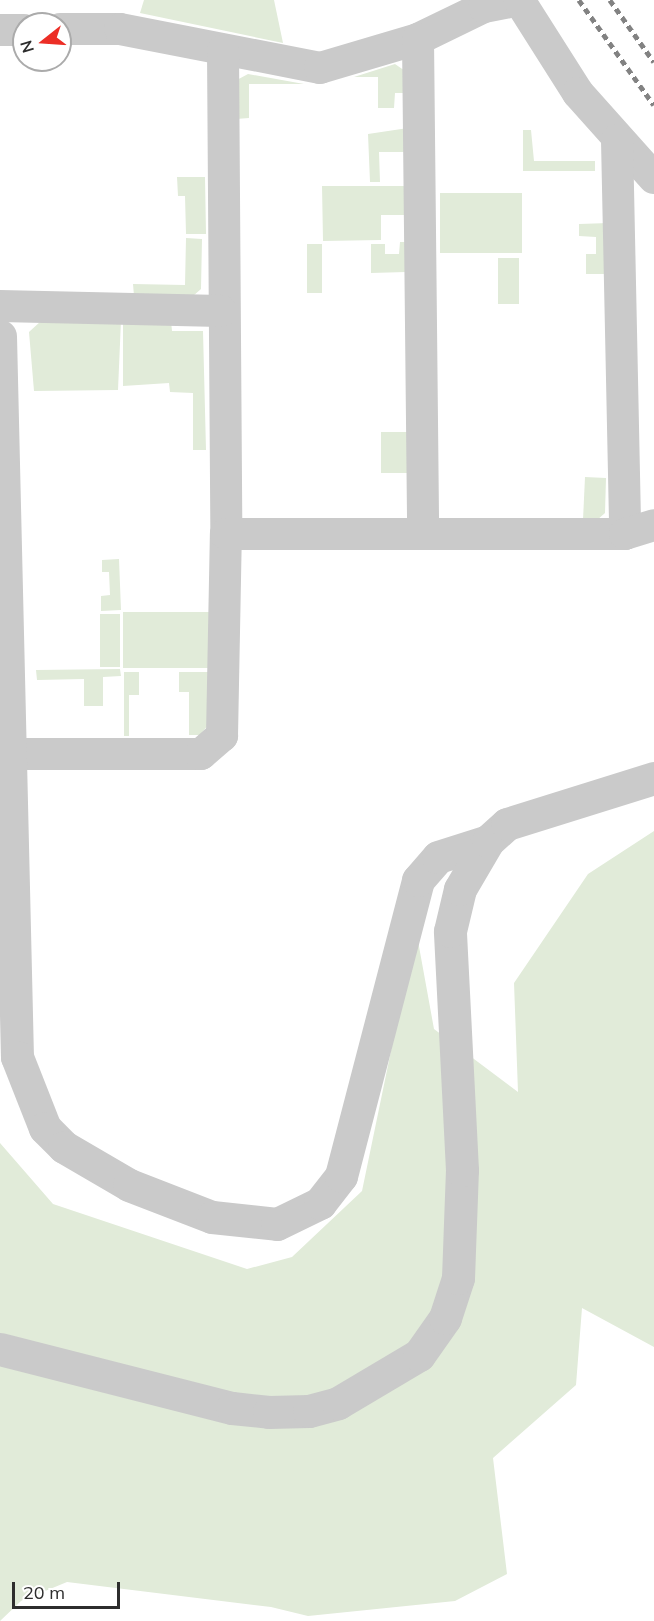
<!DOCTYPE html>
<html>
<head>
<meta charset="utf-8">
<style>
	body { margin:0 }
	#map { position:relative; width:654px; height:1621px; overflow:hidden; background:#fff; font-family:Mulish,sans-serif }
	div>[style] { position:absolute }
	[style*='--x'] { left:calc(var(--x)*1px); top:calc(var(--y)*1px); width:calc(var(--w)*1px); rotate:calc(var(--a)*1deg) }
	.green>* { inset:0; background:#e1ebd9; transform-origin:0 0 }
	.minor>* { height:32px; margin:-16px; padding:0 16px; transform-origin:16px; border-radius:16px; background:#cacaca }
	.tertiary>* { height:33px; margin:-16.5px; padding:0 16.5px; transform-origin:16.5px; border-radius:16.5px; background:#cacaca }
	.rail>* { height:4.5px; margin-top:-2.25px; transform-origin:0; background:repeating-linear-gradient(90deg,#828282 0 6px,transparent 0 10.5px) }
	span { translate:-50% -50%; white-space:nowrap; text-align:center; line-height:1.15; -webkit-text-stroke:6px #fff; paint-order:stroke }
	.north { position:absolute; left:12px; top:12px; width:60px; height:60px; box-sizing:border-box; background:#fff; border:2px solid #ababab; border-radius:50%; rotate:253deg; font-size:16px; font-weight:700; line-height:24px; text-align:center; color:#2d2d2d }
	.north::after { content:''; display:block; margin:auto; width:21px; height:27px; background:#ec2e26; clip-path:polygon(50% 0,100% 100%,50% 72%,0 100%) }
	.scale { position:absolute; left:12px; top:1582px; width:108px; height:27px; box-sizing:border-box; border:3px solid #2d2d2d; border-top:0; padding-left:8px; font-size:18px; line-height:21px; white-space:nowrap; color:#2d2d2d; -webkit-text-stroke:4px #fff; paint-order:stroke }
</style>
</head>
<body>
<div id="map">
	<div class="green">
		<div style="clip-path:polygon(144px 0,274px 0,283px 43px,140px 13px)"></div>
		<div style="clip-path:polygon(395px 64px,408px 73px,407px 93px,395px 93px,394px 108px,378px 108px,378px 77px,354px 77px)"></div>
		<div style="clip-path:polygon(248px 74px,304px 84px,249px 84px,249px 118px,236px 119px,235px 81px)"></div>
		<div style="clip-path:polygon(408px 128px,406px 152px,379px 152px,380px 182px,370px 182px,368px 134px)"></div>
		<div style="clip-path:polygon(523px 130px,531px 130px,534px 161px,595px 161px,595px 171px,523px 171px)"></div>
		<div style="clip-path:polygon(177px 177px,205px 177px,206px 234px,186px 234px,185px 196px,178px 196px)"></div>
		<div style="clip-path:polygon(322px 186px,407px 186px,407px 215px,381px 215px,381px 240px,323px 241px)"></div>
		<div style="left:522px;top:193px;width:60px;height:82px;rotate:90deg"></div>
		<div style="clip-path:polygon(609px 223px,609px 274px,586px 274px,586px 254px,596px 254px,596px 237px,579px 236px,579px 224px)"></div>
		<div style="clip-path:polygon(186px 238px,202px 239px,201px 289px,193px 296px,134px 296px,133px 284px,185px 285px)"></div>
		<div style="clip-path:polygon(400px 242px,406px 242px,406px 272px,371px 273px,371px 244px,385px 244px,385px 254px,399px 254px)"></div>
		<div style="left:307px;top:244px;width:15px;height:49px"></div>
		<div style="left:498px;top:258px;width:21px;height:46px"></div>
		<div style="clip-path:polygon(121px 320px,118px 390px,34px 391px,29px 332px,41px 321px)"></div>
		<div style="clip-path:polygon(123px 321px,171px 321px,172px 331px,203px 331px,206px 450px,193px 450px,193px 393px,170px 392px,169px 383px,123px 386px)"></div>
		<div style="left:381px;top:432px;width:28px;height:41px"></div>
		<div style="clip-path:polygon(585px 477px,606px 478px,605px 513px,597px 520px,583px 520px)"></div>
		<div style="clip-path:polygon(119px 559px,121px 610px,101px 611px,101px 596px,110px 595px,109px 572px,102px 572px,102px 560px)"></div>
		<div style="left:123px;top:612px;width:86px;height:56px"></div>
		<div style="left:100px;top:614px;width:20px;height:53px"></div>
		<div style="clip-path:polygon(120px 669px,121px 676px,103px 677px,103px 706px,84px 706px,84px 679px,37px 680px,36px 670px)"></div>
		<div style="clip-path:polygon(124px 672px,139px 672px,139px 695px,129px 695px,129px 736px,124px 736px)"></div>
		<div style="clip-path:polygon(179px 672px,208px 672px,209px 724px,200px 735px,189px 735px,189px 692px,179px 692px)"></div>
		<div style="clip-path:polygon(654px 831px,654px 1347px,582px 1308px,576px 1385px,493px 1458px,507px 1574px,455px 1601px,308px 1616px,271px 1607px,67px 1582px,21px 1601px,0 1621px,0 1143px,53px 1204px,247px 1269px,292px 1257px,362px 1191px,416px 930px,434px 1029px,518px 1092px,514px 983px,588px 874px)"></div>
	</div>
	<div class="minor">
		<div style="--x:60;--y:29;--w:60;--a:0"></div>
		<div style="--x:120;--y:29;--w:204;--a:11"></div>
		<div style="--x:320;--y:68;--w:102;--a:-16.5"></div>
		<div style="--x:418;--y:39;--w:73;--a:-25.9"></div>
		<div style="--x:484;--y:7;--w:36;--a:-11"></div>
		<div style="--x:519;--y:0;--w:110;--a:57.6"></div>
		<div style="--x:578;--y:93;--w:114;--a:48.2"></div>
		<div style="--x:0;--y:30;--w:24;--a:0"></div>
		<div style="--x:418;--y:39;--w:494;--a:89.4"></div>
		<div style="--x:223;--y:51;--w:483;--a:89.6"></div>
		<div style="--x:617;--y:140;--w:394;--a:88.8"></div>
		<div style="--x:0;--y:306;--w:221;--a:1.3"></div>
		<div style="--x:7;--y:754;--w:194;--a:0"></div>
		<div style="--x:201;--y:754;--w:28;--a:-41"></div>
		<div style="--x:222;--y:736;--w:202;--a:-88.9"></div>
		<div style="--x:226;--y:534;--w:399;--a:0"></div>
		<div style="--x:625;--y:534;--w:30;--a:-17"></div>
	</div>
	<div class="tertiary">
		<div style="--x:0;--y:336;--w:721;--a:88.65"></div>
		<div style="--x:17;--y:1057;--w:76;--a:68.5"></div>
		<div style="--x:45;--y:1128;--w:27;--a:45"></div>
		<div style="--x:64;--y:1147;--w:75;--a:30.3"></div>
		<div style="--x:129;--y:1185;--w:89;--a:21.1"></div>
		<div style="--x:212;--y:1217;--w:65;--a:6.1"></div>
		<div style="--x:277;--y:1224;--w:48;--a:-26"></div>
		<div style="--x:320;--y:1203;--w:34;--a:-52"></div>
		<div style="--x:341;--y:1176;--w:306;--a:-75.4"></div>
		<div style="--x:418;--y:880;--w:30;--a:-49"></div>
		<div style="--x:438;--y:857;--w:52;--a:-17.7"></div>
		<div style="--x:0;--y:1349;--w:239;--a:14.3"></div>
		<div style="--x:232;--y:1408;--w:37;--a:6"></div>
		<div style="--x:269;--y:1412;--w:40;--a:-1.4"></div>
		<div style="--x:309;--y:1411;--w:30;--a:-15"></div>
		<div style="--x:338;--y:1403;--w:94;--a:-30.7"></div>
		<div style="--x:419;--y:1355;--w:45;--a:-54.9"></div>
		<div style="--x:445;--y:1318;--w:42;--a:-72"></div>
		<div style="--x:458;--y:1278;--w:108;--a:-87.9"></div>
		<div style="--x:462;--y:1170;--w:239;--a:-92.9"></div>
		<div style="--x:450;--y:931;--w:43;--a:-76.6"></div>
		<div style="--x:460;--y:889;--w:56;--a:-59.7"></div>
		<div style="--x:488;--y:841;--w:25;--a:-42"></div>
		<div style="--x:507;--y:824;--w:154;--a:-17.4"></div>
	</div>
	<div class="rail">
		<div style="--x:579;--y:0;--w:129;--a:54.5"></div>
		<div style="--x:610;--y:0;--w:76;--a:54.6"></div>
	</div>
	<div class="north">N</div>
	<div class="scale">20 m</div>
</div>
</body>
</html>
